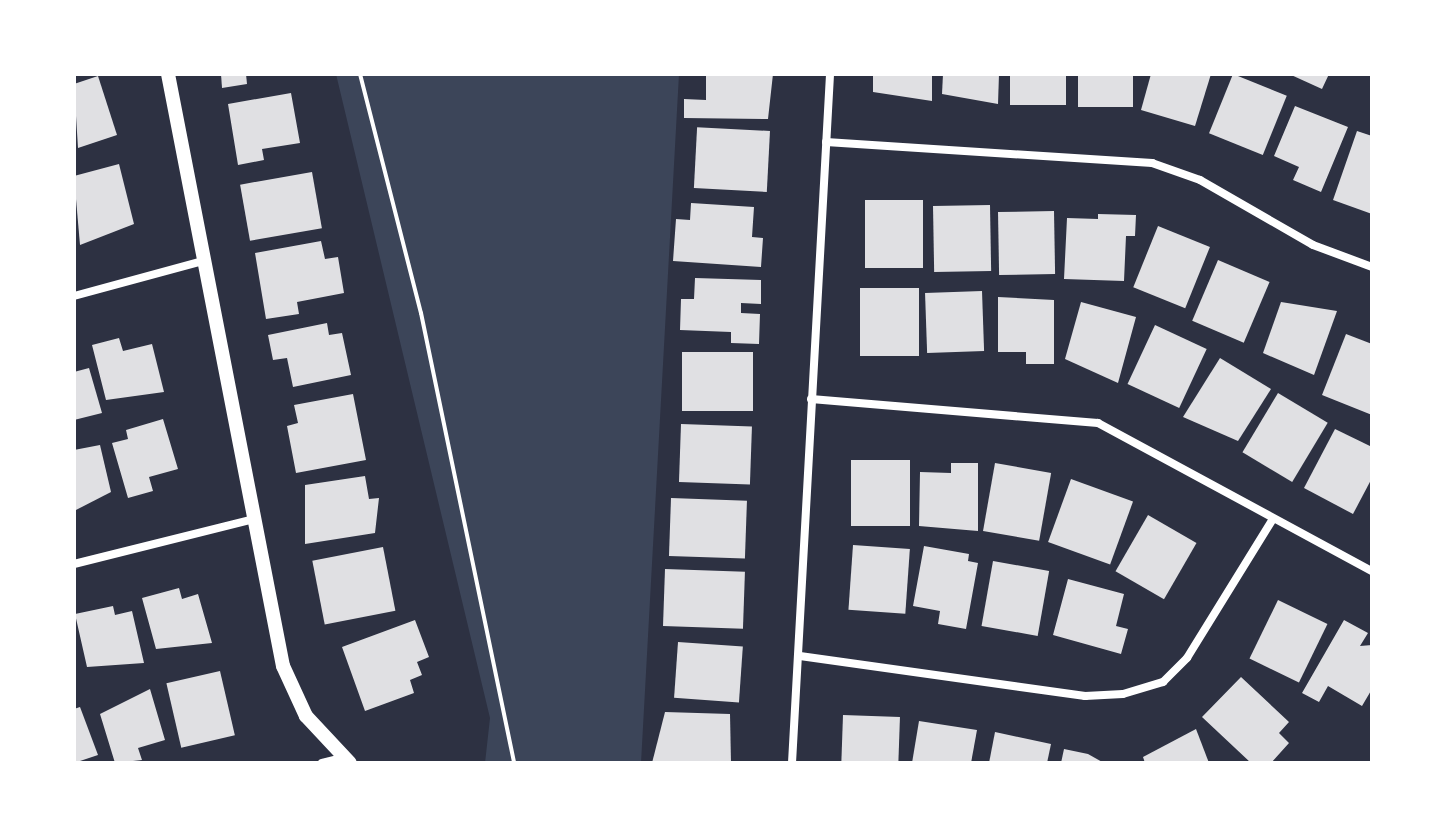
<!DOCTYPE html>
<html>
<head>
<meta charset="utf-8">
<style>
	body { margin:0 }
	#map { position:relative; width:1446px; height:837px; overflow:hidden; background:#2d3142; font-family:"Asap Condensed",sans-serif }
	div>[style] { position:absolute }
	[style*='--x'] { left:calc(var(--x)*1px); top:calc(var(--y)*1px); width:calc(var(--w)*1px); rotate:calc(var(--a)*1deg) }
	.green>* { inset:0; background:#3c4559 }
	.building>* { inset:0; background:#e0e0e3; transform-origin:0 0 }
	.path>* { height:4px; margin:-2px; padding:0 2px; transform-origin:2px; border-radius:2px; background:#fff }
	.minor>* { height:8px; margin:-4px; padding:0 4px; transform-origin:4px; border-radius:4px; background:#fff }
	.tertiary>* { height:14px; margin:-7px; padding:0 7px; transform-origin:7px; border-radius:7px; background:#fff }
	span { translate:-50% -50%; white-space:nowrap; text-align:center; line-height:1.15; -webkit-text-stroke:8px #fff; paint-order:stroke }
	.frame { position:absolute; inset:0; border:76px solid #fff; pointer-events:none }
</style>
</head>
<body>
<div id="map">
	<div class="green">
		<div style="clip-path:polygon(336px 74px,679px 74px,641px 763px,485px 763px,490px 718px)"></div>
	</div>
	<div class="building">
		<div style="clip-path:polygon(221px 74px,246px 74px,247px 84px,222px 88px)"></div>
		<div style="clip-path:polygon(706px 74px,773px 74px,768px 119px,684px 118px,684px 99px,706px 100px)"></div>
		<div style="clip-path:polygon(873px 74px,932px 74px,932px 101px,873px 92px)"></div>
		<div style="clip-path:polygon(943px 74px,999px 74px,998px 104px,942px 94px)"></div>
		<div style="left:1010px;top:74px;width:56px;height:31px"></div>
		<div style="left:1078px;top:74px;width:55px;height:33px"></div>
		<div style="clip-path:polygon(1151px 74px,1211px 74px,1195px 126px,1141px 110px)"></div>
		<div style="left:1233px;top:74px;width:58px;height:64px;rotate:22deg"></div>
		<div style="clip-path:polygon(1289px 74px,1329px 74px,1322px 89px)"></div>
		<div style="clip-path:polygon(98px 76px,117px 135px,78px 148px,74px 84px)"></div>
		<div style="clip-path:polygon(291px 93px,300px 143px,262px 149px,264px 160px,238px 165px,228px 104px)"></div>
		<div style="clip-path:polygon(1295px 106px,1348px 127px,1321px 192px,1293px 180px,1299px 167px,1274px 156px)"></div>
		<div style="left:770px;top:131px;width:61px;height:73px;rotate:93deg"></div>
		<div style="clip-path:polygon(1357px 131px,1372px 136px,1372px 214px,1333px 200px)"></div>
		<div style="clip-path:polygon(119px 164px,134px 224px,80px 245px,74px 176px)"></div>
		<div style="left:312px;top:172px;width:57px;height:73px;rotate:80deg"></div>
		<div style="left:923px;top:200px;width:68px;height:58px;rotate:90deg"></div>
		<div style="clip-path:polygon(691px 203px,754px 207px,752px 237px,763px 238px,761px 267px,673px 261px,676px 219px,690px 220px)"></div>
		<div style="left:990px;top:205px;width:66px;height:57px;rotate:89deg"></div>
		<div style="left:1054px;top:211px;width:63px;height:56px;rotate:89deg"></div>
		<div style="clip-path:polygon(1098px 214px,1136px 215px,1135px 236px,1126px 236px,1124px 281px,1064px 279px,1067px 218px,1098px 219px)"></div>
		<div style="left:1158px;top:226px;width:56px;height:66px;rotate:22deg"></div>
		<div style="clip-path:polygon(321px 241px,325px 259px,338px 257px,344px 293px,297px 302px,299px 314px,266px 319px,255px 253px)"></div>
		<div style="left:1218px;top:260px;width:56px;height:66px;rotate:23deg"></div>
		<div style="clip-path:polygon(695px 278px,761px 280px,761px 304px,741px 303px,741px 313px,760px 314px,759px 344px,731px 343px,731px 332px,680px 330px,681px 299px,694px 299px)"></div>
		<div style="left:860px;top:288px;width:59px;height:68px"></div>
		<div style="left:982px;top:291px;width:60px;height:57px;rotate:88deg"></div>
		<div style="clip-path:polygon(998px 297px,1054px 300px,1054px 364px,1026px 364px,1026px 352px,998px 352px)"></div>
		<div style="clip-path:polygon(1081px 302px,1136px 317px,1118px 383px,1065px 359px)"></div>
		<div style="clip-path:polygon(1281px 302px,1337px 311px,1314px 375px,1263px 353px)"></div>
		<div style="clip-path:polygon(327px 323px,329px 335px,342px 333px,351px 375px,293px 387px,287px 358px,273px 360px,268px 335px)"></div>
		<div style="left:1155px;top:325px;width:57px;height:65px;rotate:25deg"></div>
		<div style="clip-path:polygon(1346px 334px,1372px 344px,1372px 415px,1322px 395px)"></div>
		<div style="clip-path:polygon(119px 338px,123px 351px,152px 344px,164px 392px,106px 400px,92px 345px)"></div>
		<div style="left:753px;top:352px;width:59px;height:71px;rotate:90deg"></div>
		<div style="clip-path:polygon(1220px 358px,1271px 389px,1238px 441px,1183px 417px)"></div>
		<div style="clip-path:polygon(89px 368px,102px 413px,74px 420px,74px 372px)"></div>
		<div style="left:1278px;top:393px;width:58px;height:69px;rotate:31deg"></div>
		<div style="clip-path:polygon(353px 394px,366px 460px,296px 473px,287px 426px,298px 423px,294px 405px)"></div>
		<div style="clip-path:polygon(163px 419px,178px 469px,149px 477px,153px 491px,128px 498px,112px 443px,128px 439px,126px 430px)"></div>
		<div style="left:681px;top:424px;width:71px;height:58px;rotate:2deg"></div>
		<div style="clip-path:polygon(1335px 429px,1372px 447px,1372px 478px,1353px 514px,1304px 488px)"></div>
		<div style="clip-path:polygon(100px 445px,111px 492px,74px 511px,74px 450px)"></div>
		<div style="left:851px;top:460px;width:59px;height:66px"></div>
		<div style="clip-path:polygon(951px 463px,978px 463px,978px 531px,919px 526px,920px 472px,951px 473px)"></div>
		<div style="left:995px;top:463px;width:57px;height:69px;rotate:10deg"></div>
		<div style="clip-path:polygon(365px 476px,369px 499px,379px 498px,375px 533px,305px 544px,305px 485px)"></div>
		<div style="left:1071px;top:479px;width:66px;height:67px;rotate:20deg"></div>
		<div style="left:671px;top:498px;width:76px;height:58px;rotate:2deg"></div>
		<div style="left:1148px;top:515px;width:56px;height:65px;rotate:30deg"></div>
		<div style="left:853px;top:545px;width:57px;height:65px;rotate:4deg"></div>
		<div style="clip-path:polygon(924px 546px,969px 554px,968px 561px,978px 563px,966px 629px,938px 624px,940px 611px,913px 606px)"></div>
		<div style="left:383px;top:547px;width:65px;height:72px;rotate:79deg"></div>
		<div style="left:993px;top:561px;width:57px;height:66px;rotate:10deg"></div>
		<div style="left:665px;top:569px;width:80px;height:57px;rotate:2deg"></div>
		<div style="clip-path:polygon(1068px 579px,1124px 594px,1116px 626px,1128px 629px,1121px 654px,1053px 635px)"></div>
		<div style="clip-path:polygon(179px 588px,182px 599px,198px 594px,212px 643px,156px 649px,142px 598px)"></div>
		<div style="left:1278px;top:600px;width:55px;height:65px;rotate:26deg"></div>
		<div style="clip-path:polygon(113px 606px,115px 615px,132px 611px,144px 663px,87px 667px,75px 614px)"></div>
		<div style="clip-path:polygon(415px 620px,429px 657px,417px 662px,422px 675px,410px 680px,414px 693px,365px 711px,342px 647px)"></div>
		<div style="clip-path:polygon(1344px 620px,1368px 633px,1360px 646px,1372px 645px,1372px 689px,1362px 706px,1328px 686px,1319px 702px,1302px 693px)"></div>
		<div style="left:678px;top:642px;width:65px;height:56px;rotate:4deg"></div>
		<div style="left:220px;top:671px;width:66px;height:55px;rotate:77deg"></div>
		<div style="clip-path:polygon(1241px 677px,1289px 722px,1279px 733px,1289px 743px,1271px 763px,1251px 763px,1202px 717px)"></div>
		<div style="clip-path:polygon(150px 689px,165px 740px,138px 748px,142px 760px,115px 763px,100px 714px)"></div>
		<div style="clip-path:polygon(80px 707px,98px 755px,74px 763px,74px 709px)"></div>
		<div style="clip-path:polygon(665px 712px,730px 714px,731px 763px,652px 763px)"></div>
		<div style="left:843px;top:715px;width:57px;height:48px;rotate:2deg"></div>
		<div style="clip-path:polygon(919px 721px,977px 730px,971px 763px,912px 763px)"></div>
		<div style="clip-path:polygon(1196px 729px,1209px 763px,1145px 763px,1143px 757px)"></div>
		<div style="clip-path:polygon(995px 732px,1051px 744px,1047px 763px,989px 763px)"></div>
		<div style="clip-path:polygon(1064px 749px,1088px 754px,1104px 763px,1061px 763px)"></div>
	</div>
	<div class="path">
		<div style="--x:360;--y:74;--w:247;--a:75.7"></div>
		<div style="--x:421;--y:313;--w:460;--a:78.3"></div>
	</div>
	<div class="minor">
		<div style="--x:826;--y:142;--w:327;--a:3.7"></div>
		<div style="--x:1152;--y:163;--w:51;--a:19.5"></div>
		<div style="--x:1200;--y:180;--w:130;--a:29.9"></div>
		<div style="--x:1313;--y:245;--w:63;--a:20.4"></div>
		<div style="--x:74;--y:296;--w:134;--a:-15.2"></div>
		<div style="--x:811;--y:399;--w:288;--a:4.8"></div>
		<div style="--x:1098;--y:423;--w:311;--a:28.4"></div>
		<div style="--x:74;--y:564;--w:182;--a:-14"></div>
		<div style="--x:800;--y:656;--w:288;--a:8"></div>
		<div style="--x:1085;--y:696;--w:38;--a:-3"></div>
		<div style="--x:1123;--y:694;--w:42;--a:-16.7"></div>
		<div style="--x:1163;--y:682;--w:34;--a:-45"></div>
		<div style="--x:1187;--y:658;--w:163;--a:-58.3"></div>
		<div style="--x:322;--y:763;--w:21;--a:-14"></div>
		<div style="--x:792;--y:763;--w:690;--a:-86.84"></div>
	</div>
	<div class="tertiary">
		<div style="--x:168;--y:74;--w:603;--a:79.01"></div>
		<div style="--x:283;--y:666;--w:55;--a:65.3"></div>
		<div style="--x:306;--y:716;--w:64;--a:46.9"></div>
	</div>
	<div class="frame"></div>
</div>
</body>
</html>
